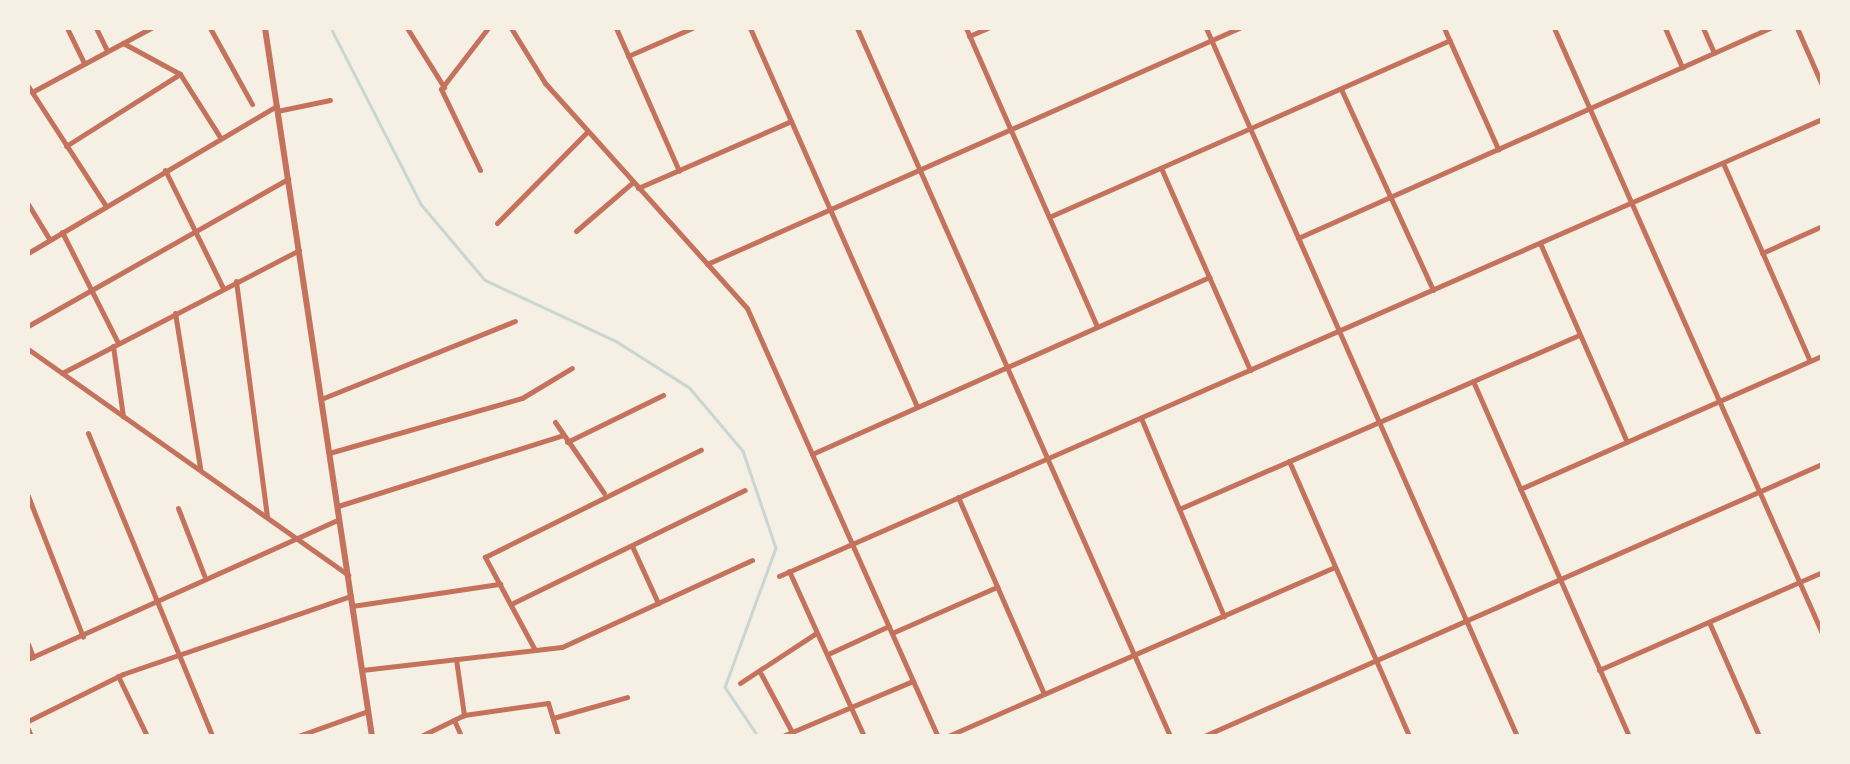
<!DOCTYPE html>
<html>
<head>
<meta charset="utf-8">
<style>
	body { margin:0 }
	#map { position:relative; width:1850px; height:764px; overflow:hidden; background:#f6efe4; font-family:"PT Sans",sans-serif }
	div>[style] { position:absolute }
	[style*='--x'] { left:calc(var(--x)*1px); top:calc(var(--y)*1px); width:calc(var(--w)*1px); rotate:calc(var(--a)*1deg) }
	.stream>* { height:2.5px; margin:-1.25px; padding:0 1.25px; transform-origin:1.25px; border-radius:1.25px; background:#c9d6d2 }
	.minor>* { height:5px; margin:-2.5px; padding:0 2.5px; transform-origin:2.5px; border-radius:2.5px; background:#c5725c }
	.tertiary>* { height:6px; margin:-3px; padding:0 3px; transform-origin:3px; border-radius:3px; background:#c5725c }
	span { translate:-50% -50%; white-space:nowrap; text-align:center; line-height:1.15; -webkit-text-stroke:8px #f6efe4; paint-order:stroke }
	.frame { position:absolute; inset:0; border:30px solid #f6efe4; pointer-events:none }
</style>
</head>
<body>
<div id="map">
	<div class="stream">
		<div style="--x:331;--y:28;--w:198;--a:62.9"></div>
		<div style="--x:421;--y:204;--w:99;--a:49.9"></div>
		<div style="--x:485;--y:280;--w:145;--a:25"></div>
		<div style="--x:616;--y:341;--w:88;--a:32.4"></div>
		<div style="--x:690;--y:388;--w:82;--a:49.9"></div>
		<div style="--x:743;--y:451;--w:102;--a:71.2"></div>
		<div style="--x:776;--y:548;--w:148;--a:110.1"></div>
		<div style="--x:725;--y:687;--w:59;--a:56"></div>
	</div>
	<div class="minor">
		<div style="--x:67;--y:28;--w:39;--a:64"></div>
		<div style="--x:96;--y:28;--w:25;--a:64"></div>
		<div style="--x:210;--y:28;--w:87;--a:61.1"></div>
		<div style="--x:407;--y:28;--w:70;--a:57.9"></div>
		<div style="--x:511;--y:28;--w:65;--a:58.3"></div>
		<div style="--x:545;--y:83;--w:302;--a:48.1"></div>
		<div style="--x:747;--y:308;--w:469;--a:66"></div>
		<div style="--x:616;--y:28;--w:156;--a:66.2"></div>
		<div style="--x:750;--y:28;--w:414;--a:66.2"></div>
		<div style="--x:857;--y:28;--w:774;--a:66.15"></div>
		<div style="--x:966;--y:28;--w:326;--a:66.3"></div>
		<div style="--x:1206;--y:28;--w:773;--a:66.29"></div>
		<div style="--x:1444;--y:28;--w:133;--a:65.9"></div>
		<div style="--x:1554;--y:28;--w:662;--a:66.11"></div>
		<div style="--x:1665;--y:28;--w:43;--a:66.4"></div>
		<div style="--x:1703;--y:28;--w:27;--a:66"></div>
		<div style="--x:1797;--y:28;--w:62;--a:66.3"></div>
		<div style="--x:969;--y:36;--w:21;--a:-23"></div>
		<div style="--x:123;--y:43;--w:65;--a:28.5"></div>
		<div style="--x:180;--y:74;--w:75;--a:57.6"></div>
		<div style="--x:628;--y:56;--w:70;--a:-23.6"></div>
		<div style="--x:28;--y:86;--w:143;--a:57"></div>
		<div style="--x:1341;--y:89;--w:221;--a:65.4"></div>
		<div style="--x:32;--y:92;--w:135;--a:-28.3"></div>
		<div style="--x:277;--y:111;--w:54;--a:-11.7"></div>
		<div style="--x:66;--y:146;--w:135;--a:-32.3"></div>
		<div style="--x:1723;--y:163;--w:216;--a:66.3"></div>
		<div style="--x:1161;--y:168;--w:221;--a:66.2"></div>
		<div style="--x:165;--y:170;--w:131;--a:63.8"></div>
		<div style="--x:480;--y:170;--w:90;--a:-115.7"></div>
		<div style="--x:441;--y:89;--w:77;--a:-52.4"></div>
		<div style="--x:638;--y:188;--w:167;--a:-23.6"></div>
		<div style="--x:28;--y:204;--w:42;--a:58.6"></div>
		<div style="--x:1049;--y:217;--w:438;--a:-23.8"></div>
		<div style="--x:497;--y:223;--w:129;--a:-45.3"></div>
		<div style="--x:576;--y:231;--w:75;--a:-40.7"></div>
		<div style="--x:62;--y:232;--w:124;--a:63.2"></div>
		<div style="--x:1298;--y:238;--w:517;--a:-23.99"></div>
		<div style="--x:1540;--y:243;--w:217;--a:66.4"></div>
		<div style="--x:28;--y:253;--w:289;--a:-30.6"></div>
		<div style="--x:1762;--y:253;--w:66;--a:-24.2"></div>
		<div style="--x:707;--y:264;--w:582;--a:-23.92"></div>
		<div style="--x:236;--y:281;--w:237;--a:82.5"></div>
		<div style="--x:175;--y:313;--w:157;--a:80.8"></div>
		<div style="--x:28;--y:326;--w:299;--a:-29.5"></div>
		<div style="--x:113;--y:346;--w:71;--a:81.9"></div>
		<div style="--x:28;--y:349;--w:392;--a:35.2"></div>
		<div style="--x:62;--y:373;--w:267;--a:-27.4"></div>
		<div style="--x:1473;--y:381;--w:388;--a:66.3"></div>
		<div style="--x:321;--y:399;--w:209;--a:-21.9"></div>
		<div style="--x:1141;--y:418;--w:215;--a:67.3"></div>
		<div style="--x:555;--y:422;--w:86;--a:55.4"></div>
		<div style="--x:88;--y:433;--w:327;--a:67.7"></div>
		<div style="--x:567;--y:442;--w:107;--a:-26.1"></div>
		<div style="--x:329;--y:453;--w:201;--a:-15.9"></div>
		<div style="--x:522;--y:398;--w:58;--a:-31"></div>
		<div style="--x:812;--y:454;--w:435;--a:-24"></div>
		<div style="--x:1289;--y:461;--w:300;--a:66.4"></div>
		<div style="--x:1520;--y:489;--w:330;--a:-23.8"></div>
		<div style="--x:28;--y:496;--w:151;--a:68.7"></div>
		<div style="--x:958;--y:497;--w:215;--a:66.4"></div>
		<div style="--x:338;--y:506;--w:236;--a:-17.5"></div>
		<div style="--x:178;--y:508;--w:72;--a:68.8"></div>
		<div style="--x:1179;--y:509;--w:437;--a:-23.5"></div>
		<div style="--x:632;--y:546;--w:63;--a:65.5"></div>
		<div style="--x:789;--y:571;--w:181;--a:65.6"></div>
		<div style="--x:779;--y:576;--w:1139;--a:-23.66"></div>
		<div style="--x:511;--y:604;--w:260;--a:-26"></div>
		<div style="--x:352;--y:606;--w:150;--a:-8.5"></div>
		<div style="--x:1709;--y:622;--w:124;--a:66.3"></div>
		<div style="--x:892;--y:633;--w:115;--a:-23.7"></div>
		<div style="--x:28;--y:644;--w:14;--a:69"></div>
		<div style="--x:535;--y:650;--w:106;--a:-118.3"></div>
		<div style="--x:485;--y:557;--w:241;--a:-26.4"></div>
		<div style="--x:828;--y:654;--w:67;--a:-24.7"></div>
		<div style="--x:28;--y:659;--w:341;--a:-24.2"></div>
		<div style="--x:456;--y:659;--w:57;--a:81.9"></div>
		<div style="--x:362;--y:670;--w:201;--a:-6.6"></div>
		<div style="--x:562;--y:647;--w:209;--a:-24.6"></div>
		<div style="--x:1599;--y:670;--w:244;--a:-23.7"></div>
		<div style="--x:761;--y:674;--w:66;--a:61.9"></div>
		<div style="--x:118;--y:676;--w:67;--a:64.2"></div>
		<div style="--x:740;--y:683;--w:91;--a:-33.3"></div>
		<div style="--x:553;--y:718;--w:77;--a:-15.8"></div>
		<div style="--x:454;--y:720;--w:17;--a:66"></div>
		<div style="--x:28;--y:721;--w:106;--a:-26.3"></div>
		<div style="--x:123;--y:674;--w:241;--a:-18.9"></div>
		<div style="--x:28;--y:729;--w:8;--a:67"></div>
		<div style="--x:785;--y:735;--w:139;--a:-22.9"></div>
		<div style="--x:298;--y:736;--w:74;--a:-19.7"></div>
		<div style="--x:421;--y:736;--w:48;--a:-26"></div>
		<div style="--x:464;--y:715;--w:85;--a:-8.1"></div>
		<div style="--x:548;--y:703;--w:34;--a:73"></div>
		<div style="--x:948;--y:736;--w:422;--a:-23.6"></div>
		<div style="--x:1204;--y:736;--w:675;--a:-23.76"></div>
	</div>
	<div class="tertiary">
		<div style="--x:265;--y:28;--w:716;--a:81.41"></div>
	</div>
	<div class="frame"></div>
</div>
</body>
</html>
